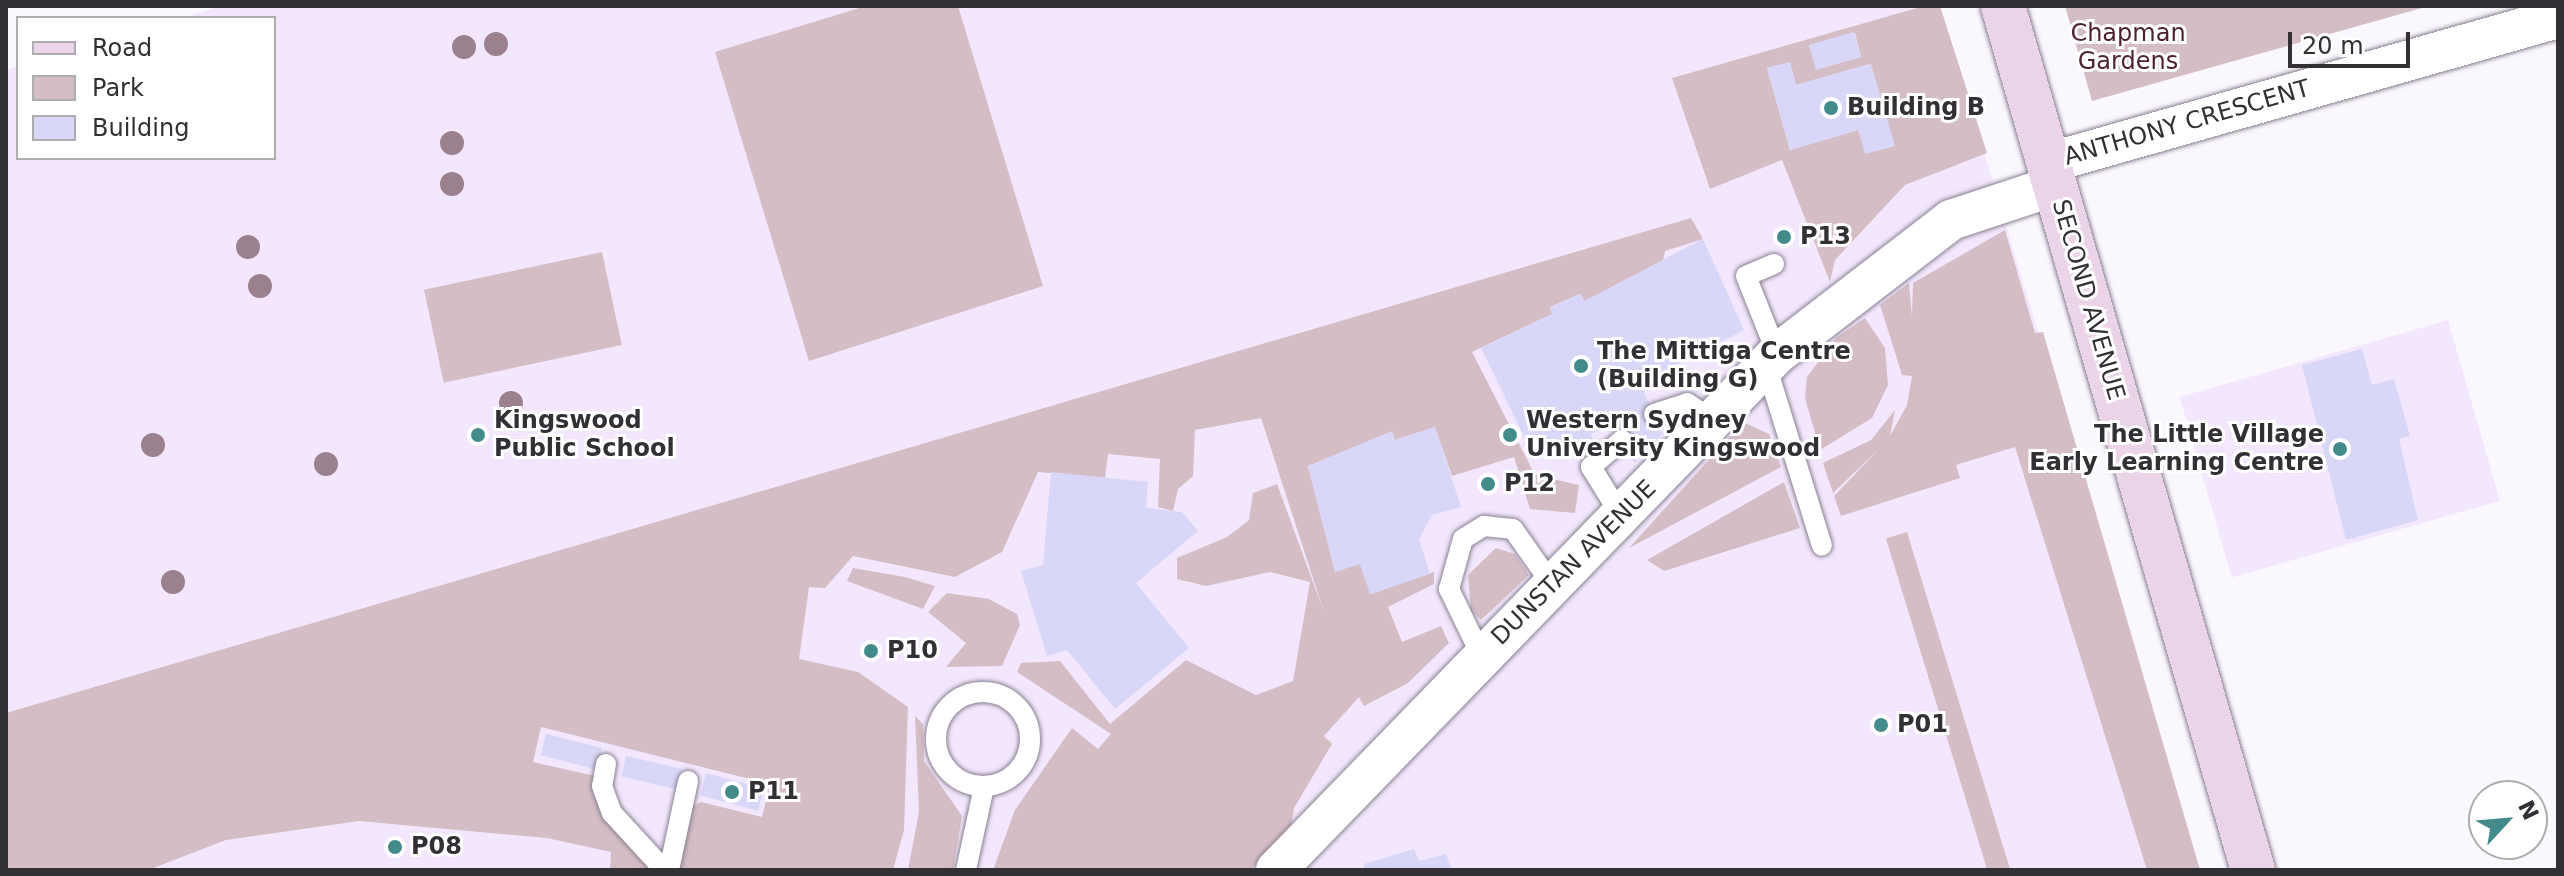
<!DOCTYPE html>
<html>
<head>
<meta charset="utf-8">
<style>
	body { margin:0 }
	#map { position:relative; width:2564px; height:876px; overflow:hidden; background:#faf7fe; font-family:"DejaVu Sans",sans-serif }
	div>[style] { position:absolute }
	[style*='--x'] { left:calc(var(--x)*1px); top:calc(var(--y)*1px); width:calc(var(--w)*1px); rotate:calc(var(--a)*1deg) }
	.built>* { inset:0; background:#f3e7fe; transform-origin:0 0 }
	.green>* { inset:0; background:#d5bdc5; transform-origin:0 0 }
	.building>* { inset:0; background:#d8d7f8; transform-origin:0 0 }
	.roads { filter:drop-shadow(0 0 2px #898190) drop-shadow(0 0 2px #898190) }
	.lane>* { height:20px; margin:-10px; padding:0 10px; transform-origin:10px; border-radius:10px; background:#fff }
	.lane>.ring { margin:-10px; padding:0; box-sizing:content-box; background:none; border:20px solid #fff; border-radius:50% }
	.street>* { height:40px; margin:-20px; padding:0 20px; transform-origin:20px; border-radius:20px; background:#fff }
	.secondary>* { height:44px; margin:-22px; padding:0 22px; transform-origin:22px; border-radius:22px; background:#ecd4e8 }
	.trees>* { width:24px; height:24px; margin:-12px; border-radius:50%; background:#9b808e }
	.dots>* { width:22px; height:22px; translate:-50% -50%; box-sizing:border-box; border:4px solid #fff; border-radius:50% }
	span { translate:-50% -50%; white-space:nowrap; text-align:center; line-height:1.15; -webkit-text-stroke:6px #fff; paint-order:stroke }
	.park-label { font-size:24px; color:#4d1f32 }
	.poi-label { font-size:24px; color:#322f35; font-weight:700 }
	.left { translate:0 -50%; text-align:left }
	.right { translate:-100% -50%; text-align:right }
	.street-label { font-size:24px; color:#322f35 }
	.frame { position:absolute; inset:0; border:8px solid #322f35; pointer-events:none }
	.legend { position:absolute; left:16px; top:16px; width:260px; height:144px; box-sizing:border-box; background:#fff; border:2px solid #adacae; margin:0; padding:10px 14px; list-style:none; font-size:24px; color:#322f35 }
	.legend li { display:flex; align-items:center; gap:16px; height:40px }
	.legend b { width:40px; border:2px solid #adacae }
	.north { position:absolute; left:2468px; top:780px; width:80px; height:80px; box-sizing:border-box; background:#fff; border:2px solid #adacae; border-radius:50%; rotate:64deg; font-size:22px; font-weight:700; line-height:32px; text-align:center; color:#322f35 }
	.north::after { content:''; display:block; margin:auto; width:28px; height:36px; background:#438b8a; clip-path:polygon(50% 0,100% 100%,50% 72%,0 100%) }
	.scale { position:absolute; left:2288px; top:32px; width:122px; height:36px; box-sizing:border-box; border:4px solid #322f35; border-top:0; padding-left:10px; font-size:24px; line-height:28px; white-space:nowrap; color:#322f35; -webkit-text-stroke:6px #fff; paint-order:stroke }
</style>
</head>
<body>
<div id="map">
	<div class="built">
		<div style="clip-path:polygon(222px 6px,1940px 6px,2200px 870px,6px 870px,6px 69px,18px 66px,18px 158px,274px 158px,274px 18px,181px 18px)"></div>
		<div style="left:2448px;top:320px;width:188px;height:279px;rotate:74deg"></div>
	</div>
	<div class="green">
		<div style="clip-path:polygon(866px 6px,958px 6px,1043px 286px,809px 361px,715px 52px)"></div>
		<div style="clip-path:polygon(evenodd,1924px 6px,1940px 6px,1987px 153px,1905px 185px,1835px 260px,1830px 282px,1782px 160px,1710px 189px,1672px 78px,1924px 6px,1855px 33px,1861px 57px,1816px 69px,1810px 45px,1855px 33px,1924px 6px,1790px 62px,1796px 85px,1870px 64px,1894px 145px,1858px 130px,1790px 150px,1767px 68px,1790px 62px)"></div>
		<div style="clip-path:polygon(2065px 6px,2429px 6px,2092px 101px)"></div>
		<div style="clip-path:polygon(1691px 218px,1703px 239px,1665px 251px,1662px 266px,1584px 301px,1580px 294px,1550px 307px,1552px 314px,1472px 352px,1535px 475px,1579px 485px,1575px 513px,1530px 509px,1514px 457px,1452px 476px,1435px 427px,1395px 440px,1391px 432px,1308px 466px,1335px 571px,1360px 564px,1371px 594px,1434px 572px,1434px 584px,1388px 607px,1402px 642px,1441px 626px,1449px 643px,1408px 683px,1364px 706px,1359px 697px,1324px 736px,1332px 744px,1294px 808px,1291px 828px,1250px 870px,993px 870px,1015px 810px,1072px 728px,1098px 749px,1111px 734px,1017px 672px,1021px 663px,1060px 661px,1110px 724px,1186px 660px,1256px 695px,1293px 681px,1310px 582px,1270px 572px,1206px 586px,1177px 579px,1177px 558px,1227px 537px,1249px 520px,1253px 493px,1277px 484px,1324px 612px,1261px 418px,1195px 430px,1193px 476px,1178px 489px,1173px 511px,1158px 507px,1160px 459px,1108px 454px,1105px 478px,1038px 472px,1002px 552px,955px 577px,853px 556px,825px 588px,809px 587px,799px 659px,858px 672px,908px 707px,904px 830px,893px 870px,678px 870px,691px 807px,701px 802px,762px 817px,770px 784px,541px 727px,533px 762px,595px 776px,652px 870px,610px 870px,611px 852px,547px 838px,359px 821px,226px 840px,148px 870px,6px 870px,6px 713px)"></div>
		<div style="clip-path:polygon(2005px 230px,2035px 333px,2043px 332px,2200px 870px,2147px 870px,2015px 447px,1956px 465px,1960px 478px,1841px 516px,1834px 496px,1878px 450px,1833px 493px,1823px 463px,1871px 440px,1895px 410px,1890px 436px,1907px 405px,1912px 376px,1902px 375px,1880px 305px,1909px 283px,1912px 317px,1913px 283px)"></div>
		<div style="left:602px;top:252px;width:95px;height:182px;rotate:78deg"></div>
		<div style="clip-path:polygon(1865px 318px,1885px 348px,1888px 385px,1872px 418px,1820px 450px,1805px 398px,1807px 377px,1836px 338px)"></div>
		<div style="clip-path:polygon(1743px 422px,1769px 434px,1781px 467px,1629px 548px)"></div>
		<div style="clip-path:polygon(1784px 482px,1800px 528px,1664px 571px,1647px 560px)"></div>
		<div style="left:1907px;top:532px;width:354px;height:22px;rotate:73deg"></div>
		<div style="clip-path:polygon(1496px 548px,1515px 554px,1529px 575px,1481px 620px,1471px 610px,1468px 575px)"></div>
		<div style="clip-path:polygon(853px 568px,905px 577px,935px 586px,923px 609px,847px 581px)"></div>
		<div style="clip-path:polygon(947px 593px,989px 599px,1017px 614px,1020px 625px,1002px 666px,946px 667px,966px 643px,928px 612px)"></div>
		<div style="clip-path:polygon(915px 716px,923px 724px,924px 761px,962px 816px,953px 870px,908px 870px,919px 812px)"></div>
	</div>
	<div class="building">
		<div style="left:1854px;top:32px;width:26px;height:47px;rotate:74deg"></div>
		<div style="clip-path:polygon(1790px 62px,1796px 85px,1871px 64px,1895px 146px,1865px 154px,1858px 130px,1790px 150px,1767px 68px)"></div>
		<div style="clip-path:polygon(1703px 239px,1744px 330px,1640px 383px,1663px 434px,1634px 463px,1615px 424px,1591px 434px,1594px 443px,1561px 457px,1555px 443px,1532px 453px,1481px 348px,1552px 314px,1550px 307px,1581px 294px,1584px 301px)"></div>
		<div style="clip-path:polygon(2362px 349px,2372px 385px,2394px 379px,2410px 436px,2399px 439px,2418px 520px,2346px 540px,2302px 365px)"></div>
		<div style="clip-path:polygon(1435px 427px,1461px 507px,1432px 515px,1419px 539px,1430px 574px,1370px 594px,1360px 564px,1335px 572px,1308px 466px,1392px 431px,1395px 440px)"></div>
		<div style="clip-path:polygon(1051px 472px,1148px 482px,1146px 508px,1182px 512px,1198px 531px,1136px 583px,1189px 648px,1115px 709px,1067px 650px,1047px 656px,1021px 571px,1043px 565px)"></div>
		<div style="left:546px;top:734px;width:58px;height:22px;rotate:14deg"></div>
		<div style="left:626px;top:756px;width:57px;height:21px;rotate:13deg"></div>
		<div style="left:706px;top:773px;width:60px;height:23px;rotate:15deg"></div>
		<div style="clip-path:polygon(1414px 849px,1419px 861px,1446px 854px,1452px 870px,1365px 870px,1364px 864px)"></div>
	</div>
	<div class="roads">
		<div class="lane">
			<div style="--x:1774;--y:264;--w:30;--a:157"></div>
			<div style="--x:1746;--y:276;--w:84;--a:68.3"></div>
			<div style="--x:1766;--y:365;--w:189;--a:72.8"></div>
			<div style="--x:1654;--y:414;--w:35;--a:-18"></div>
			<div style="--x:1687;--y:403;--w:30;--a:34"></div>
			<div style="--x:1622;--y:517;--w:59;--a:-121.8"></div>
			<div style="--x:1591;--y:467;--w:41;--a:-41.1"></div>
			<div style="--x:1482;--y:657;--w:76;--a:-115.9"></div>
			<div style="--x:1449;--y:589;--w:52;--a:-74.4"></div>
			<div style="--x:1463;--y:539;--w:25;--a:-32"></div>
			<div style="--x:1484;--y:526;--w:29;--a:6"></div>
			<div style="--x:1513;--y:529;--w:70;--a:54.9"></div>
			<div class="ring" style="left:936px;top:692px;width:74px;height:74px"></div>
			<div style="--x:606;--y:764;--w:22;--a:100"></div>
			<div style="--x:602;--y:786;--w:29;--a:70"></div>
			<div style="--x:612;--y:813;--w:77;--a:47.6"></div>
			<div style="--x:669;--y:870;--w:91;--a:-77.9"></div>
			<div style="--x:966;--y:870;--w:85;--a:-77.8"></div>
		</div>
		<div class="street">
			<div style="--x:2048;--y:163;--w:530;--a:-15.87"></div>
			<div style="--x:1276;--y:870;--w:719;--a:-45.85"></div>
			<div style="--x:1777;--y:354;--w:220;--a:-37.6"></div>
			<div style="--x:1951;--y:220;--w:108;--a:-18.3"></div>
		</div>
		<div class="secondary">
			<div style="--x:2003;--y:6;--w:899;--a:73.86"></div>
		</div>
	</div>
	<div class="trees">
		<div style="left:496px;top:44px"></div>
		<div style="left:464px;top:47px"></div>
		<div style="left:452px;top:143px"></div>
		<div style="left:452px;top:184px"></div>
		<div style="left:248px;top:247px"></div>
		<div style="left:260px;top:286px"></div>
		<div style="left:511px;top:403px"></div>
		<div style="left:153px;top:445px"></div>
		<div style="left:326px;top:464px"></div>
		<div style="left:173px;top:582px"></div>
	</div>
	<div class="dots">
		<div style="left:1831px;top:108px;background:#438b8a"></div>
		<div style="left:1784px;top:237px;background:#438b8a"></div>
		<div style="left:1581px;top:366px;background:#438b8a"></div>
		<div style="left:478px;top:435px;background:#438b8a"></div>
		<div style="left:1510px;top:435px;background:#438b8a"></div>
		<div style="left:2340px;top:449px;background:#438b8a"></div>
		<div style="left:1488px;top:484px;background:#438b8a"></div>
		<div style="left:871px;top:651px;background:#438b8a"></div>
		<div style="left:1881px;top:725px;background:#438b8a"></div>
		<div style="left:732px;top:792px;background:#438b8a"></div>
		<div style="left:395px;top:847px;background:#438b8a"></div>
	</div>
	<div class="park-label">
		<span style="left:2128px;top:48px">Chapman<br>Gardens</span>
	</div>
	<div class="poi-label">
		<span class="left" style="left:1847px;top:108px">Building B</span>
		<span class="left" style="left:1800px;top:237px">P13</span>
		<span class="left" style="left:1597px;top:366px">The Mittiga Centre<br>(Building G)</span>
		<span class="left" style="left:494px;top:435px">Kingswood<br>Public School</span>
		<span class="left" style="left:1526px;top:435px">Western Sydney<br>University Kingswood</span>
		<span class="right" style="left:2324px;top:449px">The Little Village<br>Early Learning Centre</span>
		<span class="left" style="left:1504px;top:484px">P12</span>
		<span class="left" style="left:887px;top:651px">P10</span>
		<span class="left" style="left:1897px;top:725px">P01</span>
		<span class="left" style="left:748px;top:792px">P11</span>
		<span class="left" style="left:411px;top:847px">P08</span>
	</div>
	<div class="street-label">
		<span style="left:2187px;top:123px;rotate:-16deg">ANTHONY CRESCENT</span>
		<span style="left:2088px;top:300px;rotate:74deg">SECOND AVENUE</span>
		<span style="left:1574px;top:563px;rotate:-45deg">DUNSTAN AVENUE</span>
	</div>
	<div class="frame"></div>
	<ul class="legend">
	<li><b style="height:10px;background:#ecd4e8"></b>Road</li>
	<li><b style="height:22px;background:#d5bdc5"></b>Park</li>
	<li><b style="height:22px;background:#d8d7f8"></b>Building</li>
	</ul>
	<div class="north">N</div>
	<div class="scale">20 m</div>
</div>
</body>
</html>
